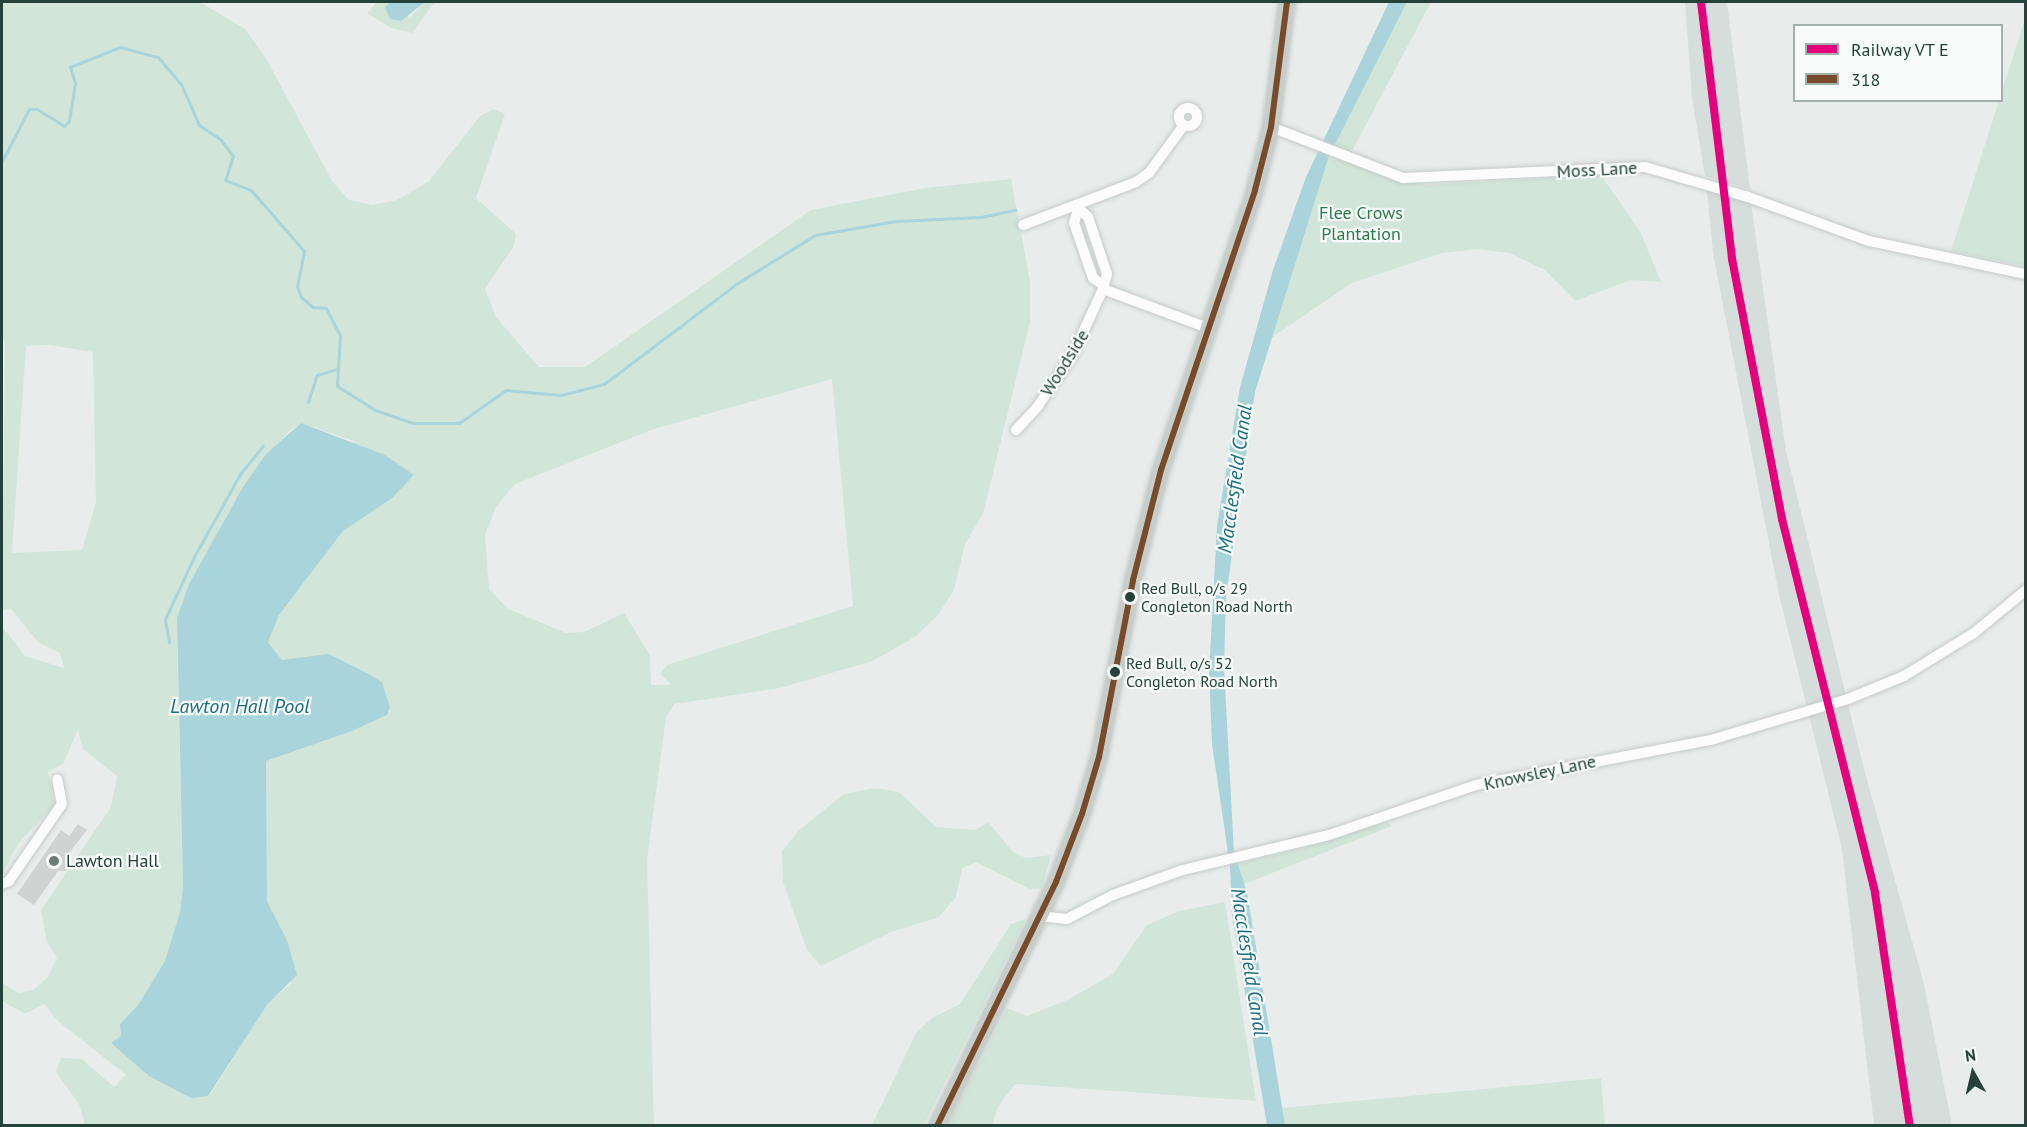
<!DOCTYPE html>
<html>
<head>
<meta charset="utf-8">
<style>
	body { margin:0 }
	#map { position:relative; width:2027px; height:1127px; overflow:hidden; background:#e8edeb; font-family:"PT Sans",sans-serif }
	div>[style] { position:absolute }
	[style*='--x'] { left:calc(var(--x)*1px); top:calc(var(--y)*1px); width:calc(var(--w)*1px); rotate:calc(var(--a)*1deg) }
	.built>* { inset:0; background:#d6dedb }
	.green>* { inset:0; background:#d1e6d8 }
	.water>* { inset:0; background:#a9d4db }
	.stream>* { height:3px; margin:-1.5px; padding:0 1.5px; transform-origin:1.5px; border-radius:1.5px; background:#a9d4db }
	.building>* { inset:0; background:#cfd4d2 }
	.roads { filter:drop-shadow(0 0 2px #c5cac8) drop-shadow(0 0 2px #c5cac8) }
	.minor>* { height:10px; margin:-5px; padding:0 5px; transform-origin:5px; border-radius:5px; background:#fcfcfc }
	.minor>.ring { margin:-5px; padding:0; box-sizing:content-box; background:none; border:10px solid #fcfcfc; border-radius:50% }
	.trunk>* { height:16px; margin:-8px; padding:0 8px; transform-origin:8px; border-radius:8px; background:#c6cecc }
	.bus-1>* { height:6px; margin:-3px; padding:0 3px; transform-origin:3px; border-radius:3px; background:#7a4b2a }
	.rail-1>* { height:8px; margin:-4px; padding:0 4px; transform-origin:4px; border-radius:4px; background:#e5007d }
	.dots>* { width:16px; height:16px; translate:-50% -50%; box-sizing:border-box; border:3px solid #f7fbf9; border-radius:50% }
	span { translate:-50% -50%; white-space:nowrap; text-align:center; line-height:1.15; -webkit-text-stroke:4.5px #f7fbf9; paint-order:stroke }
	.bus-label { font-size:16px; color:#24423a }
	.left { translate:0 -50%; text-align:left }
	.street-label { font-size:18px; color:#24423a }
	.park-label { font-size:18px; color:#2d7a4b }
	.poi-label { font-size:18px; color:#24423a }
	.water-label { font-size:20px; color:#1c6f80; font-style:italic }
	.frame { position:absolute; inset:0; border:3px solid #24423a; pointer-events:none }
	.legend { position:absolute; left:1793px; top:24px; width:210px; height:78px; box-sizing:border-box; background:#f7fbf9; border:2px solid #a3b1ad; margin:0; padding:8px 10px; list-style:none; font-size:18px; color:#24423a }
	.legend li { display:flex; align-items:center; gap:12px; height:30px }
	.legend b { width:30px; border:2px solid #a3b1ad }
	.north { position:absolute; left:1943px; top:1043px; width:60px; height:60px; -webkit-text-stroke:4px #f7fbf9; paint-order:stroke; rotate:352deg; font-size:16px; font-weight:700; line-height:24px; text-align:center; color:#24423a }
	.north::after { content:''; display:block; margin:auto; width:21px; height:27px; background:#24423a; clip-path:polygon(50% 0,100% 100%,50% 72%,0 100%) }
</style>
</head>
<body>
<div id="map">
	<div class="built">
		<div style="clip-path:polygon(1685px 2px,1727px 2px,1750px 189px,1705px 176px,1692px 98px)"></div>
		<div style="clip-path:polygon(1707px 190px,1751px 203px,1786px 451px,1864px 769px,1924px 984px,1952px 1125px,1874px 1125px,1842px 849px,1778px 590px,1713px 253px)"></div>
	</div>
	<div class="green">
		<div style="clip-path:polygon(evenodd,2px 2px,200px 2px,245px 29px,267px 60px,332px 181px,349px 200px,372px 205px,397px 200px,429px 181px,480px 116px,494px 109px,505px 114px,476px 198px,516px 234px,514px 246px,485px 289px,496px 317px,539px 367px,585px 367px,811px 210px,925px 188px,1011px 179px,1030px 281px,1030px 322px,983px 514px,965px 544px,954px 590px,938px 615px,915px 637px,873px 661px,780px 688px,674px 704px,666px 717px,647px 860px,654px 1125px,85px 1125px,79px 1104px,56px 1072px,61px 1058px,82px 1059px,114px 1087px,126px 1075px,58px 1021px,44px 1004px,25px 1014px,2px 1001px,2px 983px,19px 993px,33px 990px,47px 978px,57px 958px,47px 942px,41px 910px,111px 807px,117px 776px,83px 749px,78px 730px,63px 764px,48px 772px,55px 804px,18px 844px,2px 875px,2px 626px,25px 656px,64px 668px,60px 653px,38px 642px,11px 609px,2px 610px,5px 345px,2px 334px,2px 2px,49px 345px,93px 352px,96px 502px,82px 550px,12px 553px,26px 346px,49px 345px,2px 2px,832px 379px,853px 606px,667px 665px,660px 674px,672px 685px,651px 685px,650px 655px,624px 613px,584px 632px,566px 633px,508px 609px,489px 589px,485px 535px,496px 507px,515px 484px,654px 429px,832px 379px,2px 2px,301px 423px,354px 441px,359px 520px,343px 531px,279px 615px,268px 642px,282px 660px,350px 666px,369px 674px,382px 682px,390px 707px,387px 715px,352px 731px,266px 761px,267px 901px,287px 940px,291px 983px,267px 1005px,209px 1096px,111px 1044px,121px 1036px,120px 1024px,138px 1005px,165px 961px,180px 912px,183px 886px,177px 633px,181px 605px,227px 515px,287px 433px,301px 423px)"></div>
		<div style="clip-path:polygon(377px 2px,390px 2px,385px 7px,410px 17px,425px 2px,435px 2px,412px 33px,391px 28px,367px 13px)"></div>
		<div style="clip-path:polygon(1407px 2px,1431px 2px,1351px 153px,1332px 147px)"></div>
		<div style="clip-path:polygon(2025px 19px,2026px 266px,2025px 266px,1951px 251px)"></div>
		<div style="clip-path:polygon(1329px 156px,1397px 180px,1427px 185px,1601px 175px,1641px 233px,1661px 282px,1631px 280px,1575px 301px,1545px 270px,1509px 253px,1477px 249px,1442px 253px,1352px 283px,1271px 338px)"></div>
		<div style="clip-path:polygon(875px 788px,899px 792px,936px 827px,976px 830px,988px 822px,1013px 852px,1026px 858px,1051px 855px,1042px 888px,1030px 889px,976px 862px,962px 868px,956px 897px,939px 917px,891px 932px,821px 966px,807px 950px,783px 882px,782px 851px,799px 830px,844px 794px)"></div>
		<div style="clip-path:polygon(1385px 821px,1392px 826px,1244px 884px,1235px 864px,1301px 849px)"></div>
		<div style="clip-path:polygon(1225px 902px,1256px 1101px,1015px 1084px,998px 1107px,992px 1125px,948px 1125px,1007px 1008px,1027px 1016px,1067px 1000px,1113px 974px,1147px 925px,1179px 911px)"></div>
		<div style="clip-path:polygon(1026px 919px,924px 1125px,872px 1125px,916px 1033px,932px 1018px,960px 1004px,1011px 924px)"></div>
		<div style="clip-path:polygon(1601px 1078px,1605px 1125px,1285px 1125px,1282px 1108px)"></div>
	</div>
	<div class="water">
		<div style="clip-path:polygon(390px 2px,425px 2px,401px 21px,390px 19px,385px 7px)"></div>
		<div style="clip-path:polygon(1389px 2px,1407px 2px,1329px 156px,1255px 392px,1226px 597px,1224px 667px,1234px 853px,1247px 892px,1285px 1125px,1267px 1125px,1232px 915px,1230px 866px,1212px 744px,1209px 673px,1217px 526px,1240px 387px,1273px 270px,1306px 177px)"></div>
		<div style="clip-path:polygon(301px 423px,385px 455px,414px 475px,392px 498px,343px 531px,279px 615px,268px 642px,282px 660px,329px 654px,369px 674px,382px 682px,390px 707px,387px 715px,352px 731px,266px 761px,267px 901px,287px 940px,297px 975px,267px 1005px,208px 1096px,191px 1098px,149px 1076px,111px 1043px,121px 1036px,120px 1024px,138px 1005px,165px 961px,180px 912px,183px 886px,177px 618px,189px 584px,243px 487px,266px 454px)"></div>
	</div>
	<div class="stream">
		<div style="--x:2;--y:161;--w:59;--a:-62.6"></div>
		<div style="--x:29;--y:109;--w:8;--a:0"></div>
		<div style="--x:37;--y:109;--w:32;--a:32"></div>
		<div style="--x:64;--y:126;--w:7;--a:-45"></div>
		<div style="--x:69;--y:121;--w:38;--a:-81"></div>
		<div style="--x:75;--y:83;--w:17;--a:-107"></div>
		<div style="--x:70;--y:67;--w:54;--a:-21.8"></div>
		<div style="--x:120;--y:47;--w:39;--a:15"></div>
		<div style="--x:158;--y:57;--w:35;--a:50"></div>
		<div style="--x:181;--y:84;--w:45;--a:66.3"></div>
		<div style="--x:199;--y:125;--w:27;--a:34"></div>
		<div style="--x:221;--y:140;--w:20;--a:53"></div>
		<div style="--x:233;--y:156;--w:25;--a:108"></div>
		<div style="--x:225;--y:180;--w:28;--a:21"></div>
		<div style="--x:251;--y:190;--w:81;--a:49"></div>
		<div style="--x:304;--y:251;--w:36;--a:101"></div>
		<div style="--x:297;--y:286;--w:12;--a:70"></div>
		<div style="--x:301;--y:297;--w:16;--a:40"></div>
		<div style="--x:313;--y:307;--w:13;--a:4"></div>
		<div style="--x:326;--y:308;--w:30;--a:63"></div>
		<div style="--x:340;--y:335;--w:51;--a:93.4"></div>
		<div style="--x:337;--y:386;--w:45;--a:32.3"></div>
		<div style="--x:375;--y:410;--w:40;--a:18.9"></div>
		<div style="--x:413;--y:423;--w:46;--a:0"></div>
		<div style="--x:459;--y:423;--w:57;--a:-35.1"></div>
		<div style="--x:506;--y:390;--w:55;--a:5.2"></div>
		<div style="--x:561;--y:395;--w:44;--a:-14.3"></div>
		<div style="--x:604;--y:384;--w:166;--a:-37.1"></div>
		<div style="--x:736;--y:284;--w:93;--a:-31.8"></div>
		<div style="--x:815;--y:235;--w:82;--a:-9.8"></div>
		<div style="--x:896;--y:221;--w:85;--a:-2.7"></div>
		<div style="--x:981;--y:217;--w:35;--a:-12"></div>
		<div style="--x:308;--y:402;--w:28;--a:-72"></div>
		<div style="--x:317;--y:375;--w:21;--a:-17"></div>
		<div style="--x:169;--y:642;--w:23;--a:-100"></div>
		<div style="--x:165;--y:619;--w:71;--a:-64.9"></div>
		<div style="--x:195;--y:555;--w:93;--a:-60.9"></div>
		<div style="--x:240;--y:474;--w:36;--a:-51"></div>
	</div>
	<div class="building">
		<div style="clip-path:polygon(78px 824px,87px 830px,66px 857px,70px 865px,66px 871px,58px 871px,34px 905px,17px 894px,61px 830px,69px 836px)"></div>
	</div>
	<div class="roads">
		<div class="minor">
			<div class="ring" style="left:1179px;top:108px;width:8px;height:8px"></div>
			<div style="--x:1271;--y:127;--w:142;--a:21.1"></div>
			<div style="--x:1403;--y:178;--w:242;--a:-2.6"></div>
			<div style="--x:1645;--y:167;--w:107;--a:16.2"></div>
			<div style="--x:1748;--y:197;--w:129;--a:20"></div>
			<div style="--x:1869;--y:241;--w:160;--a:11.9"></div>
			<div style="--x:1078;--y:210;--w:14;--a:107"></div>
			<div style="--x:1074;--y:223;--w:58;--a:70.9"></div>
			<div style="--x:1093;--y:278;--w:12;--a:35"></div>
			<div style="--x:1023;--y:225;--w:121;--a:-20.8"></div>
			<div style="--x:1136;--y:182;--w:16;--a:-35"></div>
			<div style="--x:1149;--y:173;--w:59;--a:-53.9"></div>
			<div style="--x:1103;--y:289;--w:112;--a:20.4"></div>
			<div style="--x:1016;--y:430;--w:33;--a:-47"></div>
			<div style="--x:1038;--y:406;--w:63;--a:-56.1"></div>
			<div style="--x:1073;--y:354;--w:72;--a:-65.2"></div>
			<div style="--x:1103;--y:289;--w:16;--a:-75"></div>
			<div style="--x:1107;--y:274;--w:60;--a:-108.4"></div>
			<div style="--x:1088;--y:217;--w:16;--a:-137"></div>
			<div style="--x:2;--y:884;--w:8;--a:-23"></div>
			<div style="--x:9;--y:881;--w:93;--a:-55.5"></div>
			<div style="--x:62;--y:804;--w:25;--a:-101"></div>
			<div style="--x:1038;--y:916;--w:29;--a:6"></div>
			<div style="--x:1067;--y:919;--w:52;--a:-27.6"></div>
			<div style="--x:1113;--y:895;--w:74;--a:-19.7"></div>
			<div style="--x:1183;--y:870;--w:150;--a:-13.5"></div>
			<div style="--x:1329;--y:835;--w:155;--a:-18.8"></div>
			<div style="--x:1476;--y:785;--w:242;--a:-10.9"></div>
			<div style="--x:1714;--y:739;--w:140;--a:-16.6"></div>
			<div style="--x:1848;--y:699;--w:61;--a:-22.3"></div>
			<div style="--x:1904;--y:676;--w:82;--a:-31.6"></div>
			<div style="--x:1974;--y:633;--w:67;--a:-39.6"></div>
		</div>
		<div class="trunk">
			<div style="--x:937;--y:1126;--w:271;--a:-64"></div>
			<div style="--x:1056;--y:882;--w:73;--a:-69.1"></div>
			<div style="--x:1082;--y:814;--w:59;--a:-73.4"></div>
			<div style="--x:1099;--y:757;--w:180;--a:-79.1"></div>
			<div style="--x:1133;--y:580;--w:114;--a:-75.7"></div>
			<div style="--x:1161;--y:470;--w:295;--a:-71.4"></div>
			<div style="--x:1255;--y:190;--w:65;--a:-75.7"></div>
			<div style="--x:1271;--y:127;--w:126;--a:-82.7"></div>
		</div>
	</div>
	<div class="bus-1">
		<div style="--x:937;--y:1126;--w:271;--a:-64"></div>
		<div style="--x:1056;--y:882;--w:73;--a:-69.1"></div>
		<div style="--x:1082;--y:814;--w:59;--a:-73.4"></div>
		<div style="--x:1099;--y:757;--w:180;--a:-79.1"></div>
		<div style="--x:1133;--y:580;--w:114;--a:-75.7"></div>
		<div style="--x:1161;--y:470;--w:295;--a:-71.4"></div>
		<div style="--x:1255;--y:190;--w:65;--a:-75.7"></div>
		<div style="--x:1271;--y:127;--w:126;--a:-82.7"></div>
	</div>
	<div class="rail-1">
		<div style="--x:1701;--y:2;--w:259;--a:83.1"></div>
		<div style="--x:1732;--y:259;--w:265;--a:79.1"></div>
		<div style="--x:1782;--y:519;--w:385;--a:76"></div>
		<div style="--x:1875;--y:893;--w:236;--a:81.5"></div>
	</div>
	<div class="dots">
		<div style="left:1130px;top:597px;background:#24423a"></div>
		<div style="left:1115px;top:672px;background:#24423a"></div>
		<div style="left:54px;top:861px;background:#697e78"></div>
	</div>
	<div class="bus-label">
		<span class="left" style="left:1141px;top:597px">Red Bull, o/s 29<br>Congleton Road North</span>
		<span class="left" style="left:1126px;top:672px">Red Bull, o/s 52<br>Congleton Road North</span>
	</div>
	<div class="street-label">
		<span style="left:1597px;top:170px;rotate:-3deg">Moss Lane</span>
		<span style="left:1065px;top:363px;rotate:-58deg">Woodside</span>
		<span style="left:1540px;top:773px;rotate:-12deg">Knowsley Lane</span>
	</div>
	<div class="park-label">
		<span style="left:1361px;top:224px">Flee Crows<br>Plantation</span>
	</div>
	<div class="poi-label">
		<span class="left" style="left:66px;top:861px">Lawton Hall</span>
	</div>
	<div class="water-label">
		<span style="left:1235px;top:479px;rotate:-82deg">Macclesfield Canal</span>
		<span style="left:240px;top:706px">Lawton Hall Pool</span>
		<span style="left:1249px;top:962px;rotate:81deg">Macclesfield Canal</span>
	</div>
	<div class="frame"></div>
	<ul class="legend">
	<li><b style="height:8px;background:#e5007d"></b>Railway VT E</li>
	<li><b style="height:8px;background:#7a4b2a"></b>318</li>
	</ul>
	<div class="north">N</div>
</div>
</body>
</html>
